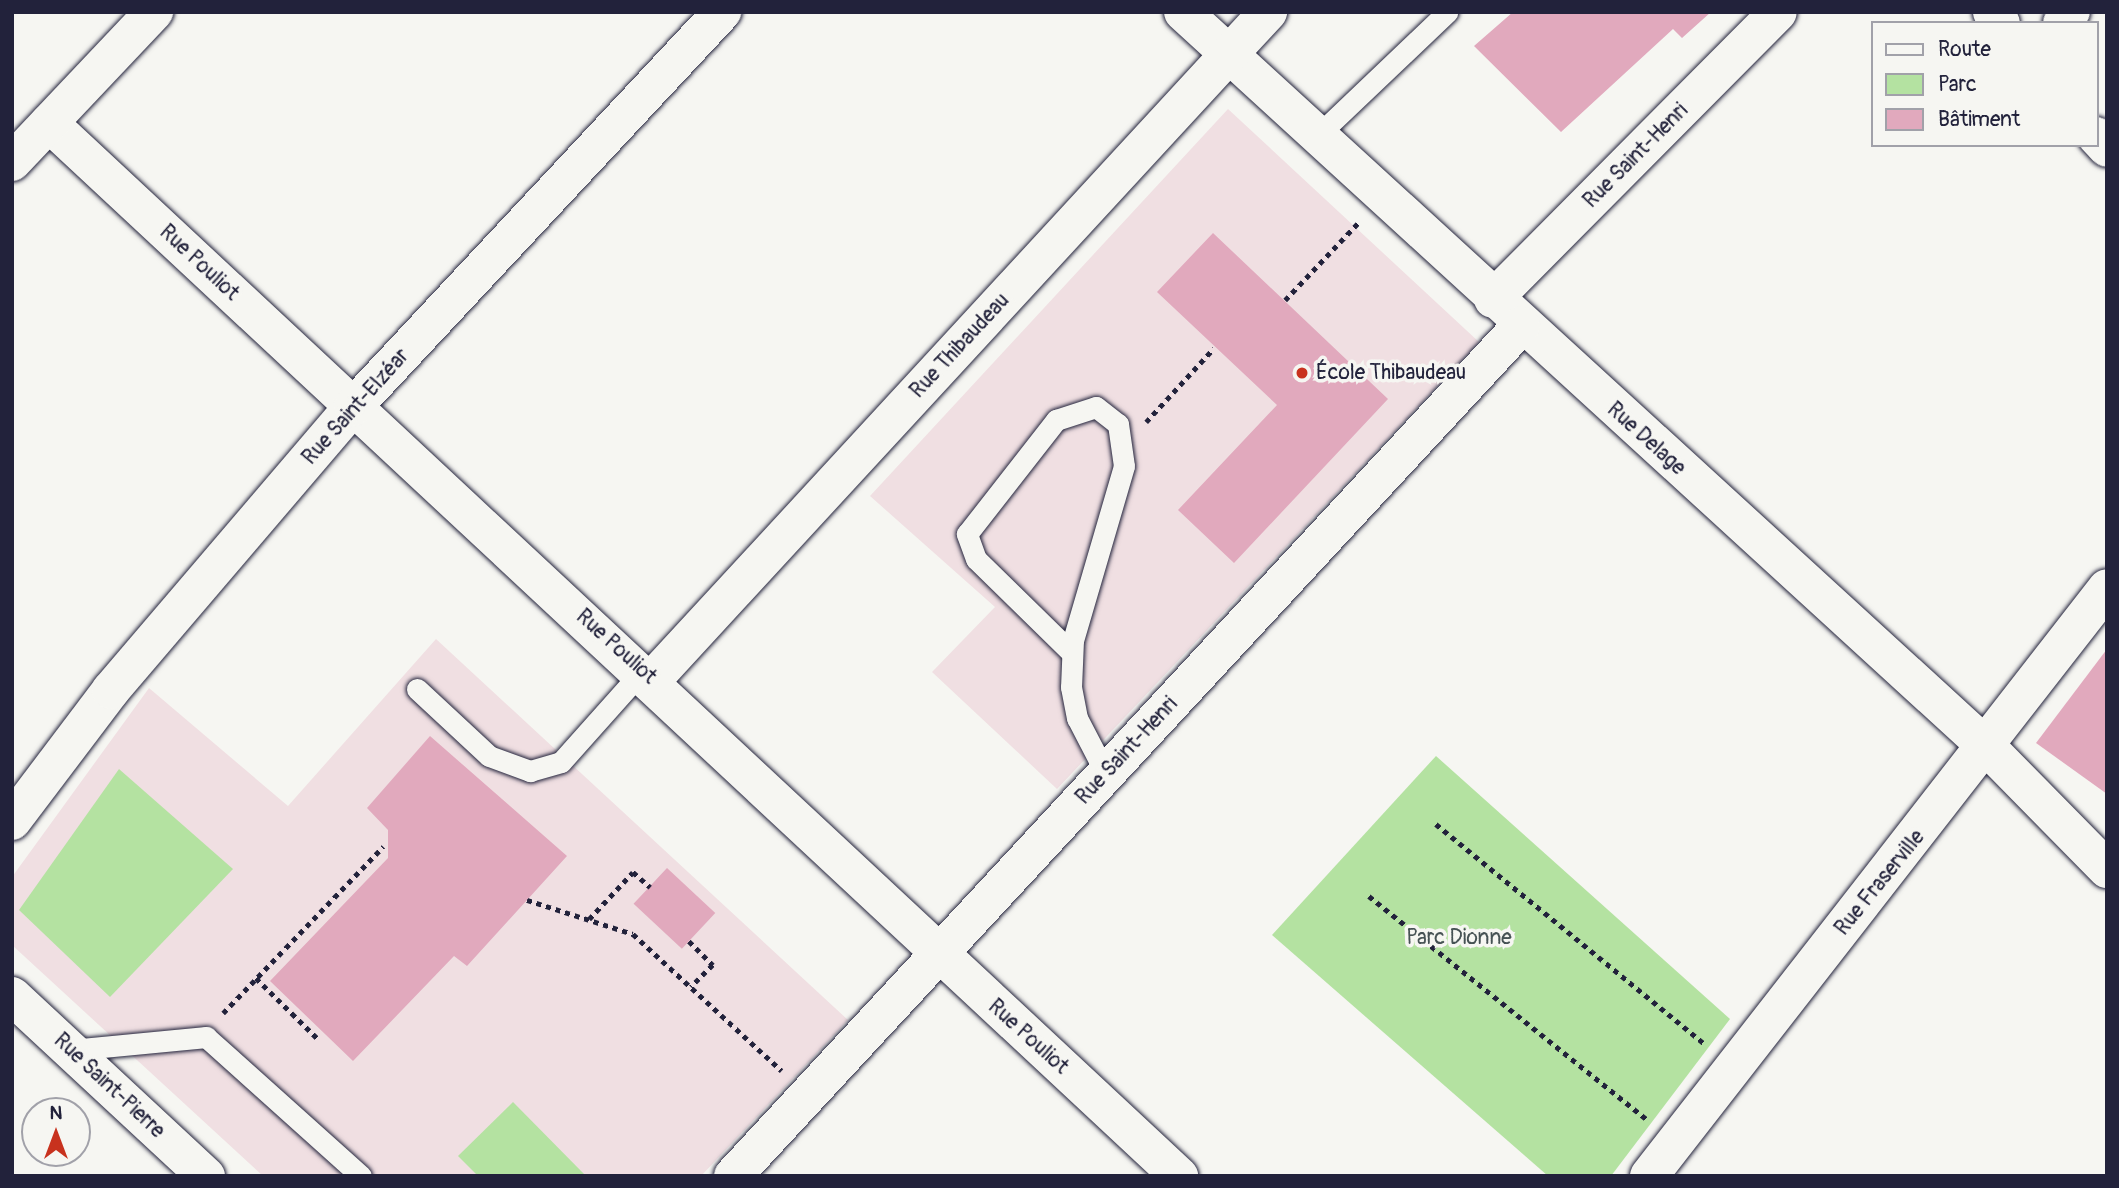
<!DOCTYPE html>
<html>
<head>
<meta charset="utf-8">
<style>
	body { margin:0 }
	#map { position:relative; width:2119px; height:1188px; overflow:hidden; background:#f6f6f2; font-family:Pangolin,sans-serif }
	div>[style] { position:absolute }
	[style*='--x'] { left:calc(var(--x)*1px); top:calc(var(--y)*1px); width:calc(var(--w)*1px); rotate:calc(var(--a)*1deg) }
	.built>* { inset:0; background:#f0dfe2 }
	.green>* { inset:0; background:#b4e2a1 }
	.building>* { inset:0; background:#e1a9bd; transform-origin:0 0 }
	.path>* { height:4.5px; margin-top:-2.25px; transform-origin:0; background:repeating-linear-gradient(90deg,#22223b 0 5px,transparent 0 10px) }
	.roads { filter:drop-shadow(0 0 2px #22223b) drop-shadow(0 0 2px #22223b) }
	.lane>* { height:21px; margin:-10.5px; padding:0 10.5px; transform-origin:10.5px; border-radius:10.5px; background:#f6f6f2 }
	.street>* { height:38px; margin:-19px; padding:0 19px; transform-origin:19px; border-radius:19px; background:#f6f6f2 }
	.secondary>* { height:38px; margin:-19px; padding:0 19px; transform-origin:19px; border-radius:19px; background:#f6f6f2 }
	.dots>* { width:19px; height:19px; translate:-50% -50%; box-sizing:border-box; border:4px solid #f6f6f2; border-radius:50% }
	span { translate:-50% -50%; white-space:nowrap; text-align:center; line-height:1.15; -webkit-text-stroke:7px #f6f6f2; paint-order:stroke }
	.street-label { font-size:21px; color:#22223b }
	.poi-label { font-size:21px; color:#22223b }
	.left { translate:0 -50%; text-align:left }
	.park-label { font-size:21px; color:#465254 }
	.frame { position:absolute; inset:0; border:14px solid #22223b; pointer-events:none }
	.legend { position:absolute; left:1871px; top:21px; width:228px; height:126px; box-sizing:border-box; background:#f6f6f2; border:2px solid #a1a1a9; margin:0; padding:9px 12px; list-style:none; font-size:21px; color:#22223b }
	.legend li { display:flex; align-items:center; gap:14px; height:35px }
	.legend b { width:35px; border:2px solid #a1a1a9 }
	.north { position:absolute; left:21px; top:1097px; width:70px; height:70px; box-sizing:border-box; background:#f6f6f2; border:2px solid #a1a1a9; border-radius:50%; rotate:0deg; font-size:19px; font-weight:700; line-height:28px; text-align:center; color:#22223b }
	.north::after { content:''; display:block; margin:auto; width:24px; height:32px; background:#c8321e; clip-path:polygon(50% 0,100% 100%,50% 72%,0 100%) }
</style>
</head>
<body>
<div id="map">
	<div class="built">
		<div style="clip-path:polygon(1228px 109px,1479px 342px,1057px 789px,932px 672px,995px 607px,870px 496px)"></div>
		<div style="clip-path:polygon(436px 639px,848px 1020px,701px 1176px,263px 1176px,12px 945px,12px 877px,149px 688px,288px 806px)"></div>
	</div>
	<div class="green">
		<div style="clip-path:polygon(1436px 756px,1730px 1019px,1611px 1176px,1548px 1176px,1272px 935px)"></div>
		<div style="clip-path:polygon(119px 769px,233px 869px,110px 997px,19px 910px)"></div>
		<div style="clip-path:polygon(513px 1102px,586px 1176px,478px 1176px,458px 1156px)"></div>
	</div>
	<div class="building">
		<div style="clip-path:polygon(1513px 12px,1711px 12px,1682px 38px,1673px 29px,1561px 132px,1474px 46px)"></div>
		<div style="clip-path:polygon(1213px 233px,1388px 399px,1234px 563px,1178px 510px,1277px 405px,1157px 292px)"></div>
		<div style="clip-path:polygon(2107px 649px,2107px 794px,2036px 743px)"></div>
		<div style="clip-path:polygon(430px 736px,567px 856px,467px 966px,454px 956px,353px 1061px,270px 981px,388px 858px,388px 830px,367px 808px)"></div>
		<div style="left:667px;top:868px;width:66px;height:49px;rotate:43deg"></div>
	</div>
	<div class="path">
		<div style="--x:1285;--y:300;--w:108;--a:-46.5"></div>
		<div style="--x:1146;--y:422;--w:100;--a:-47.4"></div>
		<div style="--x:1436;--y:824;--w:348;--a:39.3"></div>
		<div style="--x:1369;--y:896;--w:356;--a:38.8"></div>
		<div style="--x:527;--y:900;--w:111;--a:17.8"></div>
		<div style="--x:633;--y:934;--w:202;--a:42.6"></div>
		<div style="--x:589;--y:919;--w:64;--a:-46.9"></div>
		<div style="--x:633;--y:872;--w:23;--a:41"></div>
		<div style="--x:689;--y:941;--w:34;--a:45"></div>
		<div style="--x:713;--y:965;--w:31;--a:135"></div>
		<div style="--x:256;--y:978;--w:87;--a:44.5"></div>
		<div style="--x:223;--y:1013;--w:231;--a:-46.1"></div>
	</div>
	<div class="roads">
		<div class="lane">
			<div style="--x:1317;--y:136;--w:180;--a:-43.6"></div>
			<div style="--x:1072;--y:653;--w:134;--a:-135.6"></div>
			<div style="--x:976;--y:559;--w:27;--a:-110"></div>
			<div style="--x:967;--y:534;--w:145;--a:-52"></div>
			<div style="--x:1056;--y:420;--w:42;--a:-18"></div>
			<div style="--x:1096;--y:407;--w:28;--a:38"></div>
			<div style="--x:1118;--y:424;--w:42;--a:81.9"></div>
			<div style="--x:1124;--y:466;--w:181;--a:106.3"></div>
			<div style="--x:1073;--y:640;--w:47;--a:92.4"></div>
			<div style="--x:1071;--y:687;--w:32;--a:79"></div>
			<div style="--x:1077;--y:718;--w:63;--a:62.6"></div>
			<div style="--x:417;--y:689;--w:98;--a:42.9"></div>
			<div style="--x:489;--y:756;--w:44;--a:20.1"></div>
			<div style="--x:530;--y:771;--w:32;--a:-16"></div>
			<div style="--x:561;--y:762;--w:122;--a:-48.3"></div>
			<div style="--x:71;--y:1050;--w:136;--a:-5.5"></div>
			<div style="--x:206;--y:1037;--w:208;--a:41.9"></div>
		</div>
		<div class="street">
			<div style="--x:1183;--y:12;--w:1091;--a:42.44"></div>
			<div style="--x:1988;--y:748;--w:170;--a:45.5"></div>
			<div style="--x:1992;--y:12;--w:14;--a:51"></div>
			<div style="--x:2062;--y:23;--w:14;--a:-51"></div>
			<div style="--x:49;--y:123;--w:1545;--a:42.98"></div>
			<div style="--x:2096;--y:136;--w:16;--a:47"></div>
			<div style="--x:12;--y:162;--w:207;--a:-46.6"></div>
			<div style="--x:1493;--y:299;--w:404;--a:-45.2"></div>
			<div style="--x:652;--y:680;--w:909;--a:-47.32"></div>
			<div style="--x:12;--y:821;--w:164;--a:-52.9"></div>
			<div style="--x:111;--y:690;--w:372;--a:-49.5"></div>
			<div style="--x:353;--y:407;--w:541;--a:-46.95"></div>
			<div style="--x:733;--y:1176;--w:1159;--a:-47.17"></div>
		</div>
		<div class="secondary">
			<div style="--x:12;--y:996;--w:265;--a:42.9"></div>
			<div style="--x:1649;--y:1176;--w:745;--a:-52.08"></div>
		</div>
	</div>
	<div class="dots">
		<div style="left:1302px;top:373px;background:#c8321e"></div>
	</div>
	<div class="street-label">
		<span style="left:1636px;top:156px;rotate:-45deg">Rue Saint-Henri</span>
		<span style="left:199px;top:263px;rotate:43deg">Rue Pouliot</span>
		<span style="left:960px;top:346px;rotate:-47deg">Rue Thibaudeau</span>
		<span style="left:356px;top:407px;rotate:-48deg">Rue Saint-Elzéar</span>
		<span style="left:1646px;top:439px;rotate:42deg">Rue Delage</span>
		<span style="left:616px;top:647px;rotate:42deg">Rue Pouliot</span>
		<span style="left:1127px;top:751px;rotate:-47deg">Rue Saint-Henri</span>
		<span style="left:1880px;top:883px;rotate:-51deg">Rue Fraserville</span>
		<span style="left:1028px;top:1037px;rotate:42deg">Rue Pouliot</span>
		<span style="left:109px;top:1086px;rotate:43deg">Rue Saint-Pierre</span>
	</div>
	<div class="poi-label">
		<span class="left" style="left:1316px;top:373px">École Thibaudeau</span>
	</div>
	<div class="park-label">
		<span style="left:1459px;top:938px">Parc Dionne</span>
	</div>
	<div class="frame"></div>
	<ul class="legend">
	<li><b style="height:9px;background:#f6f6f2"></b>Route</li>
	<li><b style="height:19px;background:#b4e2a1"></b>Parc</li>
	<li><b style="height:19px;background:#e1a9bd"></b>Bâtiment</li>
	</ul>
	<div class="north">N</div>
</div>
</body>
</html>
